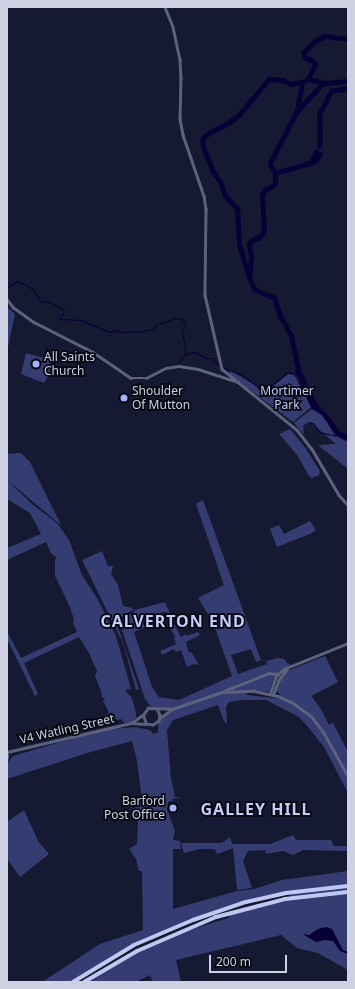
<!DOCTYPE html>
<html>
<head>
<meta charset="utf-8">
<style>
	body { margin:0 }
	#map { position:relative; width:355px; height:989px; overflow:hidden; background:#161932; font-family:"Noto Sans",sans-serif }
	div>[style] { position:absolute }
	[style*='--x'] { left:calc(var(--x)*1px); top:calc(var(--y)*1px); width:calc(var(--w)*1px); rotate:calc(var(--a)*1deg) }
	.green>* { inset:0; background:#353c71 }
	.water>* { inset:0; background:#070036 }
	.stream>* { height:1px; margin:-0.5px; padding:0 0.5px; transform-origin:0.5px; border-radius:0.5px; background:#070036 }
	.river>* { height:4.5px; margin:-2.25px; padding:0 2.25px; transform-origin:2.25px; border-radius:2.25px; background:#070036 }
	.minor>* { height:2.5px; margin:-1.25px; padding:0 1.25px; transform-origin:1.25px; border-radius:1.25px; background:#5c627e }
	.highway>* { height:4px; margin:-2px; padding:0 2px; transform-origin:2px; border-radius:2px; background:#bfc8f3 }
	.dots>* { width:11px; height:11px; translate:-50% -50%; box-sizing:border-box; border:2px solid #050610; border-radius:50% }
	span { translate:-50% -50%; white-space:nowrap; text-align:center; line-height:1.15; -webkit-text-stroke:3.5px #050610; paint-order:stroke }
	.poi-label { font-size:12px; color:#cdd1e2 }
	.left { translate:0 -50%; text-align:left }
	.right { translate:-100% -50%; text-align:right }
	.park-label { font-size:12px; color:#c4ccf2 }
	.street-label { font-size:12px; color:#cdd1e2 }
	.district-label { font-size:16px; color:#c3cbf6; font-weight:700; letter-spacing:1px }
	.frame { position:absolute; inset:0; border:8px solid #cdd1e2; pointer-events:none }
	.scale { position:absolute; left:209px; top:955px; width:78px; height:18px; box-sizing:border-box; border:2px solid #cdd1e2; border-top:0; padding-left:5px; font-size:12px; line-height:14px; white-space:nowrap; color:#cdd1e2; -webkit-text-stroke:3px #050610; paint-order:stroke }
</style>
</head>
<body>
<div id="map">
	<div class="green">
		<div style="clip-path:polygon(7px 307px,15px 314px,8px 347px,7px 347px)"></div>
		<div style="clip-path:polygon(26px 353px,52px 360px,49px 375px,44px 383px,21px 374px)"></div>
		<div style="clip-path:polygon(231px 371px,255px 385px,259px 390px,268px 390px,288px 374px,294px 375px,311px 407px,293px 422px,229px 374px)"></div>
		<div style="clip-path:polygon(312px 409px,322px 415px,327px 422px,335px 436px,348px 442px,348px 469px,318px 445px,336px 444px,311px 423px,308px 422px,303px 426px,304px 435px,294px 423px)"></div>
		<div style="clip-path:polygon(290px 429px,304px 446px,320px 471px,319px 475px,312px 478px,309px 476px,298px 456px,279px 434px)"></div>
		<div style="clip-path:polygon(21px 453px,30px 462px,61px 525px,7px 480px,7px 454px)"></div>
		<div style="clip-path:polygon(7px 480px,32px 504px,57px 523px,69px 540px,82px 575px,97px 598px,116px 636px,131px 689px,125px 690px,132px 698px,136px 713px,136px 718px,131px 722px,124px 723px,121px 719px,109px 722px,108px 710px,103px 701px,105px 698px,102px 697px,101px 691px,95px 676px,97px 671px,89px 653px,79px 637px,24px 663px,38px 694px,35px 696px,7px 639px,7px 631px,21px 658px,77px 632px,73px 623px,74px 619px,69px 605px,55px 576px,55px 560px,57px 558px,51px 553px,46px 542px,7px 560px,7px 548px,41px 534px,30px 513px,7px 499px)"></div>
		<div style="clip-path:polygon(203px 500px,261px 660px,256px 662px,251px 649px,231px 655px,238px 674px,267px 664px,266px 661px,277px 658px,284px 659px,288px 664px,291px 664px,276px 681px,279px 674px,265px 674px,233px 686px,267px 675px,275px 675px,269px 692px,241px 691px,248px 695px,284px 699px,276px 690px,280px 679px,287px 671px,325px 656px,338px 682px,311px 696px,321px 709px,329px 725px,333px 723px,348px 752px,348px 793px,324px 747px,309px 728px,299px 717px,266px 700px,242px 700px,229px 702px,226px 707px,227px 724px,224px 721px,218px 705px,173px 720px,167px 730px,171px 779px,175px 796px,174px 797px,181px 798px,171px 799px,175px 800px,168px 802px,167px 809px,175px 831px,173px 840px,180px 841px,181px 849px,173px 849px,173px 909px,237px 891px,254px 889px,282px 880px,348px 871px,348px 970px,318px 953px,297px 948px,281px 935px,176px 960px,181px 982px,153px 982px,150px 975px,136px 982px,84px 982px,137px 951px,183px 932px,228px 918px,232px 912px,291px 898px,289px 892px,230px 907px,134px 945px,73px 982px,42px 982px,100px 944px,143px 930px,142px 871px,139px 871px,136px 859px,129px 849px,137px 844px,138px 817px,134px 815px,133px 810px,142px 800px,137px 761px,132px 741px,87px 753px,7px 779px,7px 763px,13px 756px,101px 730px,135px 727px,150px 730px,153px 734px,158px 732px,158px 723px,160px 718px,171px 709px,152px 708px,145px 699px,121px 627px,125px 616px,134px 612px,134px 610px,165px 602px,174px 623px,167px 612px,164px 612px,143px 622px,145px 627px,134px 632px,152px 687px,159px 697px,179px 700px,232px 676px,213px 622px,198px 598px,224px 585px,196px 504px)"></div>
		<div style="clip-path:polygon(310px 521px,316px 530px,312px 533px,277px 547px,270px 529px,279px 525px,284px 534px)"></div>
		<div style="clip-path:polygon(102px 551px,108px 566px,113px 566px,111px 574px,118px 585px,123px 606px,132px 608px,133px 610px,118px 619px,116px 625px,118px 627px,122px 639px,139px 689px,136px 690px,123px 643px,82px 560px)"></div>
		<div style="clip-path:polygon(174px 624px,181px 637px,186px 634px,187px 636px,198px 632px,200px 635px,186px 642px,189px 653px,191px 652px,199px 665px,194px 664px,187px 667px,181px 650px,176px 652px,174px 649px,162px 655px,160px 651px,176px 644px,174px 638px,175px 637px,170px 627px)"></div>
		<div style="clip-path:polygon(24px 810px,38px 841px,49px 854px,20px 877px,7px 859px,7px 822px)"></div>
		<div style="clip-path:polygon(293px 835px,296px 840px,331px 840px,334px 846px,348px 846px,348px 851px,303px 850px,293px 855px,283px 851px,266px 854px,265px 850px,248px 851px,243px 861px,252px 888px,237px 890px,233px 848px,217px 854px,215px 849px,199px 849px,184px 853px,181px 843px,222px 843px,230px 837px,232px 844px,270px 844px)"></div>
	</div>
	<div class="water">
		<div style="clip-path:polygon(297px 363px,318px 405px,332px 420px,338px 430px,348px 436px,348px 441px,335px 434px,322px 415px,312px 409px,295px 371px)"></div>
		<div style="clip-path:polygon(326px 927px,332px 929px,343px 950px,348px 952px,348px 954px,340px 951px,333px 941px,325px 940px,316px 942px,304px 935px,305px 934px,309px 935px,318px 929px)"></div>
	</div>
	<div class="stream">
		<div style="--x:7;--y:287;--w:13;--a:-29"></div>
		<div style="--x:18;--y:281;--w:15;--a:28"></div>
		<div style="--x:31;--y:288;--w:7;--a:45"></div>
		<div style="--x:36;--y:293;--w:10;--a:61"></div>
		<div style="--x:41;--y:302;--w:6;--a:-9"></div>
		<div style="--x:47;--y:301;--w:18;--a:27"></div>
		<div style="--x:63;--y:309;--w:3;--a:72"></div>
		<div style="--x:64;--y:312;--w:6;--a:135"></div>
		<div style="--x:60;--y:316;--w:3;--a:90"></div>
		<div style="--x:60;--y:319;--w:21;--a:3"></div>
		<div style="--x:81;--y:320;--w:30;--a:23"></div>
		<div style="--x:109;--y:332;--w:7;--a:-16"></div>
		<div style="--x:116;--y:330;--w:4;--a:34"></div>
		<div style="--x:119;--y:332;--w:23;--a:-2"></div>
		<div style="--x:142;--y:331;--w:10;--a:-11"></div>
		<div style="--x:152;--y:329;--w:7;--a:-45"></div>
		<div style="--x:157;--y:324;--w:9;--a:-13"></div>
		<div style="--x:166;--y:322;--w:8;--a:-30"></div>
		<div style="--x:173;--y:318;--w:9;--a:6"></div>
		<div style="--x:182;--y:319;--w:7;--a:56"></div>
		<div style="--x:186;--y:325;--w:6;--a:129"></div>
		<div style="--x:182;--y:330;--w:24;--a:81"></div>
		<div style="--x:178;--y:362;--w:11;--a:-45"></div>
		<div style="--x:186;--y:354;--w:9;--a:-13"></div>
		<div style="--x:195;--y:352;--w:13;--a:29"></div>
		<div style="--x:206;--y:358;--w:6;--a:0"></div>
		<div style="--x:212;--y:358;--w:11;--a:45"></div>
		<div style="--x:223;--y:367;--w:21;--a:23"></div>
		<div style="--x:242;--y:375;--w:21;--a:37"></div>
		<div style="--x:259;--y:388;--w:8;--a:7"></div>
		<div style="--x:267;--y:389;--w:27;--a:-39"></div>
		<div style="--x:288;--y:372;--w:9;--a:13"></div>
		<div style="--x:310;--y:422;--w:4;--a:27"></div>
		<div style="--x:314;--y:424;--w:9;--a:58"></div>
		<div style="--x:319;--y:432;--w:17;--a:13"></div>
	</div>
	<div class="river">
		<div style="--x:308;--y:79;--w:18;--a:13"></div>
		<div style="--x:326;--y:83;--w:22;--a:-5"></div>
		<div style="--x:297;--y:111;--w:35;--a:-47"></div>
		<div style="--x:321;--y:85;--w:5;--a:-22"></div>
		<div style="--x:319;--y:146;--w:7;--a:-82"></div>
		<div style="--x:320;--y:139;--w:24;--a:-92"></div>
		<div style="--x:319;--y:115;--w:27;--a:-63"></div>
		<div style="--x:331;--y:91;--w:17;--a:-10"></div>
		<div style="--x:310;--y:163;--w:7;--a:-27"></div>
		<div style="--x:316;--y:160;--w:7;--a:-56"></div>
		<div style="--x:275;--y:173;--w:36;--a:-16"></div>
		<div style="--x:310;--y:163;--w:13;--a:-61"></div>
		<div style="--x:248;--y:274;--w:31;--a:-107"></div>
		<div style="--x:239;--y:244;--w:35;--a:-93"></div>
		<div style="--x:237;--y:209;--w:18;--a:-133"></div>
		<div style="--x:225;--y:196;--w:15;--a:-110"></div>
		<div style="--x:220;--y:182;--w:12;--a:-125"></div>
		<div style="--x:213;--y:172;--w:24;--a:-112"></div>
		<div style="--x:204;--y:150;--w:9;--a:-103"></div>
		<div style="--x:202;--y:141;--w:4;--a:-63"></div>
		<div style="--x:204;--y:137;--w:6;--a:-39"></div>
		<div style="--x:209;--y:133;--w:24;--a:-28"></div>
		<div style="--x:230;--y:122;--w:11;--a:-38"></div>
		<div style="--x:239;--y:115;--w:47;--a:-50.2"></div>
		<div style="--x:269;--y:79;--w:14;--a:4"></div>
		<div style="--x:283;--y:80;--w:9;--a:27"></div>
		<div style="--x:291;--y:84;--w:11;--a:-10"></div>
		<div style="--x:298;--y:369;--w:34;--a:-102"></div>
		<div style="--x:291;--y:336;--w:23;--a:-119"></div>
		<div style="--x:280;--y:316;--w:19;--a:-108"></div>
		<div style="--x:274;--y:298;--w:21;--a:-157"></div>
		<div style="--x:255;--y:290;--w:14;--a:-115"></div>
		<div style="--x:249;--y:277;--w:20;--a:-84"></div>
		<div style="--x:251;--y:257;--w:13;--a:-99"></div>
		<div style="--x:249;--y:244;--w:4;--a:-56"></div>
		<div style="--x:251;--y:241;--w:11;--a:-27"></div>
		<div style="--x:261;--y:236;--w:6;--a:-59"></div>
		<div style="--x:264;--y:231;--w:36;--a:-93"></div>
		<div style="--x:262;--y:195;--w:6;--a:-59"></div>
		<div style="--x:265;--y:190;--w:10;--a:-29"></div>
		<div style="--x:274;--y:185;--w:3;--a:-72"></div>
		<div style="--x:275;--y:182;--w:9;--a:-90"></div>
		<div style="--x:275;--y:173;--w:9;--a:-122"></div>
		<div style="--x:270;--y:165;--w:4;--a:-76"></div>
		<div style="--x:271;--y:161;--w:56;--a:-62.5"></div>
		<div style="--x:297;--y:111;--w:29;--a:-80"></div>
		<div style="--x:302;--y:82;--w:7;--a:-27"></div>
		<div style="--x:308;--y:79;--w:17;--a:-65"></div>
		<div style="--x:315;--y:64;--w:6;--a:-135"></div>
		<div style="--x:311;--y:60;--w:6;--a:-162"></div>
		<div style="--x:305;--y:58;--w:5;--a:-112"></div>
		<div style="--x:303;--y:53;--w:17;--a:-45"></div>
		<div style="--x:315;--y:41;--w:11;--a:-27"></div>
		<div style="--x:325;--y:36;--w:23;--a:7"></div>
	</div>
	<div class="minor">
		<div style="--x:165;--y:7;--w:22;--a:68"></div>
		<div style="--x:173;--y:27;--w:34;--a:78"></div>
		<div style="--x:180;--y:60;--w:18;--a:87"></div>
		<div style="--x:181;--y:78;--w:41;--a:91.4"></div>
		<div style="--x:180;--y:119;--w:16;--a:79"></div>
		<div style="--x:183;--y:135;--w:65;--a:71"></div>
		<div style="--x:204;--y:196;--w:13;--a:81"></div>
		<div style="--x:206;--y:209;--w:86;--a:90.7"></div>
		<div style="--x:205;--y:295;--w:76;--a:77.1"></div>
		<div style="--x:222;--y:369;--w:97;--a:39.1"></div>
		<div style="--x:297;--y:430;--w:24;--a:52"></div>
		<div style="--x:312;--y:449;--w:53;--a:59.6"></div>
		<div style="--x:339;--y:495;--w:13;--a:48"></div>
		<div style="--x:7;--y:299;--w:10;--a:53"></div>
		<div style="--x:13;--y:307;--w:26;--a:36"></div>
		<div style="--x:34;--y:322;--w:66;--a:27"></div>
		<div style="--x:93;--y:352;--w:46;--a:34.4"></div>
		<div style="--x:131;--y:378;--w:15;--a:0"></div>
		<div style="--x:146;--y:378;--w:22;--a:-27"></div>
		<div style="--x:166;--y:368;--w:13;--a:-9"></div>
		<div style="--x:179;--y:366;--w:19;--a:9"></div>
		<div style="--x:198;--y:369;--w:42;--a:18"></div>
		<div style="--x:224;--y:691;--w:48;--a:-21.8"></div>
		<div style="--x:269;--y:673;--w:9;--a:6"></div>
		<div style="--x:270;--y:694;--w:19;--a:-72"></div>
		<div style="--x:276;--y:676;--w:11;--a:-41"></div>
		<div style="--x:284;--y:669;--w:69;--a:-22.1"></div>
		<div style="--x:273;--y:695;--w:15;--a:-70"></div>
		<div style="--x:278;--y:681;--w:15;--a:-53"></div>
		<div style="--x:157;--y:709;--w:7;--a:63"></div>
		<div style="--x:160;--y:715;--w:6;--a:99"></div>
		<div style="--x:159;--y:721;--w:7;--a:146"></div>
		<div style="--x:153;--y:725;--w:7;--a:-172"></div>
		<div style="--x:146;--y:724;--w:9;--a:-108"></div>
		<div style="--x:143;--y:715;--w:9;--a:-54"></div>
		<div style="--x:148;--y:708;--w:23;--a:2"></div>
		<div style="--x:160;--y:718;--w:15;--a:-37"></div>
		<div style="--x:172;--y:709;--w:53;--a:-18.8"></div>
		<div style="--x:222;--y:692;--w:32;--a:-2"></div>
		<div style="--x:254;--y:691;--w:25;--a:12"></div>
		<div style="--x:278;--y:696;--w:17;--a:25"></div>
		<div style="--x:293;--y:703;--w:24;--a:36"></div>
		<div style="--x:312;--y:717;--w:20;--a:53"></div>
		<div style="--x:324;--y:733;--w:49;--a:60.8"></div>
		<div style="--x:131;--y:723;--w:14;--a:-34"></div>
		<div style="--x:7;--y:752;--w:110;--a:-13.2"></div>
		<div style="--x:114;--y:727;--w:17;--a:-13"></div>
		<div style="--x:131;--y:723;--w:15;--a:4"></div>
		<div style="--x:7;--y:758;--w:6;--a:-90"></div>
	</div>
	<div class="highway">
		<div style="--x:73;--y:982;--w:71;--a:-31.2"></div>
		<div style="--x:134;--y:945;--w:64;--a:-23"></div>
		<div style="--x:193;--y:920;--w:56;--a:-18.8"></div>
		<div style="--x:246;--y:902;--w:41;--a:-12.7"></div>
		<div style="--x:286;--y:893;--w:62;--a:-6.4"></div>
		<div style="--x:84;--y:982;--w:61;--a:-30.3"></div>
		<div style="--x:137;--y:951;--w:86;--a:-23.3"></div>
		<div style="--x:216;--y:917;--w:71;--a:-14.6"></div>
		<div style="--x:285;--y:899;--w:63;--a:-6.3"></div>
	</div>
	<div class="dots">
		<div style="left:36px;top:364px;background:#a4b2fc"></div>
		<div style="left:124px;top:398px;background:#a4b2fc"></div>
		<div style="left:173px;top:808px;background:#a4b2fc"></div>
	</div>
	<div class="poi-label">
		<span class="left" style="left:44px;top:364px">All Saints<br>Church</span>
		<span class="left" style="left:132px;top:398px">Shoulder<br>Of Mutton</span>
		<span class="right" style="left:165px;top:808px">Barford<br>Post Office</span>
	</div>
	<div class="park-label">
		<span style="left:287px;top:398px">Mortimer<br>Park</span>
	</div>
	<div class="street-label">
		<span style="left:67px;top:729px;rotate:-13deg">V4 Watling Street</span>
	</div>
	<div class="district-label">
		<span style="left:173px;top:621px">CALVERTON END</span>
		<span style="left:256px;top:809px">GALLEY HILL</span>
	</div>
	<div class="frame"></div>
	<div class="scale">200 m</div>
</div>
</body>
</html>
